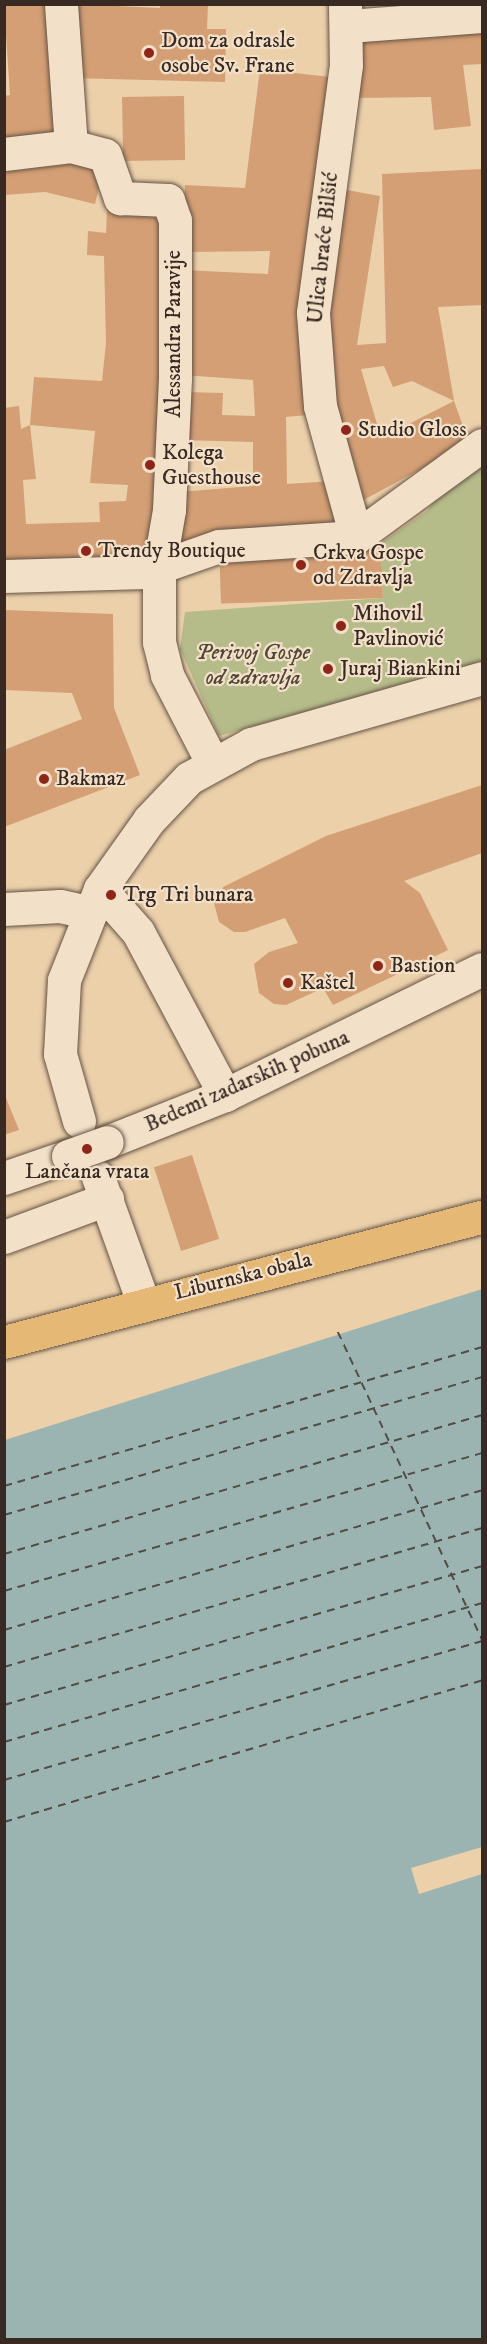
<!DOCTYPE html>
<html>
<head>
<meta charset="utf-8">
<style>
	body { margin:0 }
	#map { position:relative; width:487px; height:2344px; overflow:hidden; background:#ebd0aa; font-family:"IM FELL DW Pica",serif }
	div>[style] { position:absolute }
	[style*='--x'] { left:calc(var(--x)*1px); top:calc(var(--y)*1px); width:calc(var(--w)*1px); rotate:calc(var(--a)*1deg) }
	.green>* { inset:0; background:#b5bc8a }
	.water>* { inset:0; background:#9bb4b2 }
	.ferry>* { height:1.5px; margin-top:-0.75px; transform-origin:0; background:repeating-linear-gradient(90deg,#524c47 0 8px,transparent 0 14px) }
	.building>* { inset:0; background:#d49f75; transform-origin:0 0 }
	.roads { filter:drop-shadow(0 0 2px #665345) drop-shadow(0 0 2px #665345) }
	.minor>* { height:33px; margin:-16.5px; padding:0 16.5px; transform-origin:16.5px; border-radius:16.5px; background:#f2e0c8 }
	.major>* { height:33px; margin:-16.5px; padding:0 16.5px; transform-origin:16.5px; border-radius:16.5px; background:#e6b875 }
	.bridges { filter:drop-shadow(0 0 2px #665345) drop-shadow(0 0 2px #665345) }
	.minor-bridge>* { height:33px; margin:-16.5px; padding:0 16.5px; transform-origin:16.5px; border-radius:16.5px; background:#f2e0c8 }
	.dots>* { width:16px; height:16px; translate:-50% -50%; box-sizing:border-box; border:3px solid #f2e0c8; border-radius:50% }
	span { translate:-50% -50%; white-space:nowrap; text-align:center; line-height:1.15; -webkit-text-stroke:4.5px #f2e0c8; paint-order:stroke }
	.poi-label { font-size:22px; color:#392923 }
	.left { translate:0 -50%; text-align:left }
	.street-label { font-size:22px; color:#392923 }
	.park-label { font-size:22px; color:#524638; font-style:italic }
	.frame { position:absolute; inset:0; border:6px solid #392923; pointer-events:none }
</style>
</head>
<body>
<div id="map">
	<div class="green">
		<div style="clip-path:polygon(482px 455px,482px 662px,219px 736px,180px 649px,185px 612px,383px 598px,381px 543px,427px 511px,449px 479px)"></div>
	</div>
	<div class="water">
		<div style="clip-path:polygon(482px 1289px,482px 1847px,411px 1868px,419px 1894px,482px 1874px,482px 2339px,5px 2339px,5px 1440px)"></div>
	</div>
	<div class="ferry">
		<div style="--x:338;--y:1332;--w:340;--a:64.9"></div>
		<div style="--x:4;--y:1486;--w:498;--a:-16.2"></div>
		<div style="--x:4;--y:1515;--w:498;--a:-16.1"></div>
		<div style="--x:4;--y:1554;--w:498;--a:-16.2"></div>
		<div style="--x:4;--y:1591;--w:498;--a:-16.1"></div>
		<div style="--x:4;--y:1630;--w:498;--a:-16.3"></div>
		<div style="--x:4;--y:1667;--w:498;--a:-16.2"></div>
		<div style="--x:4;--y:1705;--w:498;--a:-16.2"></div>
		<div style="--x:4;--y:1742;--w:498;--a:-16.2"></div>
		<div style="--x:4;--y:1780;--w:498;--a:-16.2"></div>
		<div style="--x:4;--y:1822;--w:499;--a:-16.5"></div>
	</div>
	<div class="building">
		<div style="clip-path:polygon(4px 4px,53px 4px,61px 142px,4px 148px,4px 96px,10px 95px)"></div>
		<div style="clip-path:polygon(73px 4px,160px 8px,160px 4px,208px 4px,207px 29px,226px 29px,225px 82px,71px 78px)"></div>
		<div style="clip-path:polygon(482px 29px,482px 64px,463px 65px,471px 126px,434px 130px,431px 97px,356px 98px,354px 39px)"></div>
		<div style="clip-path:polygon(260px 69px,330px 77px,307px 415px,286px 417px,287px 484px,333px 481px,345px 530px,174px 547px,179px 492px,253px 486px,253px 442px,181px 440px,183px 392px,223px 393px,222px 415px,255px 416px,253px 380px,182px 375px,183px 270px,268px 274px,270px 251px,183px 252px,185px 185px,245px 188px)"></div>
		<div style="left:184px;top:96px;width:64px;height:62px;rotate:89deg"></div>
		<div style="clip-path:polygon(53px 161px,104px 166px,95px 204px,45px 192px,4px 195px,4px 163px)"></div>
		<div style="clip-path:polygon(evenodd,482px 169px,482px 305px,438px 307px,454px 401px,469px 443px,358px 503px,322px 341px,341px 189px,380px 196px,357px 345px,386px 343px,382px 174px,482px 169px,384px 366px,393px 387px,412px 381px,454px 401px,381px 438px,361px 369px,384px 366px)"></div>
		<div style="clip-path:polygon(evenodd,107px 208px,164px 212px,169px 259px,152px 564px,4px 569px,4px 408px,19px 406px,21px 429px,30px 425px,34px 377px,102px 381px,106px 343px,104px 256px,87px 255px,88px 231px,106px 233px,107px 208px,30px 425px,95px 431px,90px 483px,128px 485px,126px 501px,99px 502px,100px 522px,26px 524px,23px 480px,36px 479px,30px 425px)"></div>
		<div style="left:381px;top:543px;width:55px;height:162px;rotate:88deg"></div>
		<div style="clip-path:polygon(5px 610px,113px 614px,114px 708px,140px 775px,4px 827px,4px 750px,82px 719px,72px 693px,5px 690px)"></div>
		<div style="clip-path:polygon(482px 785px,482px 853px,404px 881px,420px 893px,448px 950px,333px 1005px,323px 988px,286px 1005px,274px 1004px,259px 993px,254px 964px,269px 952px,298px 943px,285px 918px,245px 932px,234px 932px,219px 922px,214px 903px,223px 887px,326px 836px)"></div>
		<div style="clip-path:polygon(4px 1093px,19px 1130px,4px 1135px)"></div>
		<div style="left:192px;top:1155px;width:88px;height:40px;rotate:72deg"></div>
	</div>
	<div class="roads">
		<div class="minor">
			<div style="--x:61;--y:4;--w:142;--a:86"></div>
			<div style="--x:345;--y:4;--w:61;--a:89.1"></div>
			<div style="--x:346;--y:65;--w:250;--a:97.6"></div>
			<div style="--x:313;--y:313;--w:93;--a:85.7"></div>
			<div style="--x:320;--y:406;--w:136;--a:74.6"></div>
			<div style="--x:348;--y:26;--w:134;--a:-4.3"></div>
			<div style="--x:4;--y:154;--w:67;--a:-6.8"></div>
			<div style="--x:71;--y:146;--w:35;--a:15"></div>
			<div style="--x:105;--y:155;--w:46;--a:70.8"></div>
			<div style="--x:120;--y:198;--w:48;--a:2.4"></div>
			<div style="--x:168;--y:200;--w:21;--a:71"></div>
			<div style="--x:175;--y:220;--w:158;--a:90"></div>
			<div style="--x:175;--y:378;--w:132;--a:92.6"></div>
			<div style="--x:169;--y:510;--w:59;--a:99.8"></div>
			<div style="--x:159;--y:568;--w:74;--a:90"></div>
			<div style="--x:159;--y:642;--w:34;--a:76"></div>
			<div style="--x:167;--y:675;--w:98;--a:62.7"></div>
			<div style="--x:4;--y:576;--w:141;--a:-1.6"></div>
			<div style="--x:145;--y:572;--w:78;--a:-19.4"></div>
			<div style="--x:219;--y:546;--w:137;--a:-3.8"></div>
			<div style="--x:356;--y:537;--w:156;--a:-36.1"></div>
			<div style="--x:100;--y:889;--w:57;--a:48.5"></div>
			<div style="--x:138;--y:932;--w:185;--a:61.9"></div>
			<div style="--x:4;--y:909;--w:56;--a:-3.1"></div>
			<div style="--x:60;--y:906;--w:29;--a:12"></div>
			<div style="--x:79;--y:1121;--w:70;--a:-105.8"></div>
			<div style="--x:60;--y:1054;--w:74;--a:-86.9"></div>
			<div style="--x:64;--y:980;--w:98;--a:-68.4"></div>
			<div style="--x:100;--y:889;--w:85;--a:-54.6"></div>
			<div style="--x:149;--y:820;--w:58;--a:-46.4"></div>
			<div style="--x:189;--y:778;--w:71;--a:-28.7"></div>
			<div style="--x:251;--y:744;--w:240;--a:-15.9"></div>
			<div style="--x:107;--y:1142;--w:127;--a:-21.7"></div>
			<div style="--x:225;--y:1095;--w:286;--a:-26.1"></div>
			<div style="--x:98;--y:1177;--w:133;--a:70.2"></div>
			<div style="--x:4;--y:1178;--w:68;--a:-19"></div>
			<div style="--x:4;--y:1237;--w:110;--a:-20.3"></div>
		</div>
		<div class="major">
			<div style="--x:4;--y:1342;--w:494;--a:-14.7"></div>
		</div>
	</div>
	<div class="bridges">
		<div class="minor-bridge">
			<div style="--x:68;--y:1156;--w:41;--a:-19.7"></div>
		</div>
	</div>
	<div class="dots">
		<div style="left:149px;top:53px;background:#8f2418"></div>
		<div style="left:346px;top:430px;background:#8f2418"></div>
		<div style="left:150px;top:465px;background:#8f2418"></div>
		<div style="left:86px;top:551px;background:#8f2418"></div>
		<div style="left:301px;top:565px;background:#8f2418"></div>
		<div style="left:341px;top:626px;background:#8f2418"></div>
		<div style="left:328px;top:669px;background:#8f2418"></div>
		<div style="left:44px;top:779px;background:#8f2418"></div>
		<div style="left:111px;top:895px;background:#8f2418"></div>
		<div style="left:378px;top:966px;background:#8f2418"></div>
		<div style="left:288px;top:983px;background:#8f2418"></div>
		<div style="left:87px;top:1149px;background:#8f2418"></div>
	</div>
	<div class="poi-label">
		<span class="left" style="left:161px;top:53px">Dom za odrasle<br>osobe Sv. Frane</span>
		<span class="left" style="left:358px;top:430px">Studio Gloss</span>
		<span class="left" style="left:162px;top:465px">Kolega<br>Guesthouse</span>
		<span class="left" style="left:98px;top:551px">Trendy Boutique</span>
		<span class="left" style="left:313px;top:565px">Crkva Gospe<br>od Zdravlja</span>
		<span class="left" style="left:353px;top:626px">Mihovil<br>Pavlinović</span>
		<span class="left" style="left:340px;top:669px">Juraj Biankini</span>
		<span class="left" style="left:56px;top:779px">Bakmaz</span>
		<span class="left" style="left:123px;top:895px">Trg Tri bunara</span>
		<span class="left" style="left:390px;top:966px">Bastion</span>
		<span class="left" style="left:300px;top:983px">Kaštel</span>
		<span style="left:87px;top:1172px">Lančana vrata</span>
	</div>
	<div class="street-label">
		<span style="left:323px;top:248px;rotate:-84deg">Ulica braće Bilšić</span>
		<span style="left:174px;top:334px;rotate:-90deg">Alessandra Paravije</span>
		<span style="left:247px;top:1081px;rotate:-24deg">Bedemi zadarskih pobuna</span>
		<span style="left:243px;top:1276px;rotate:-14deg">Liburnska obala</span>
	</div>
	<div class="park-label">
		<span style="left:253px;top:665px">Perivoj Gospe<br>od zdravlja</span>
	</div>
	<div class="frame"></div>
</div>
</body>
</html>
